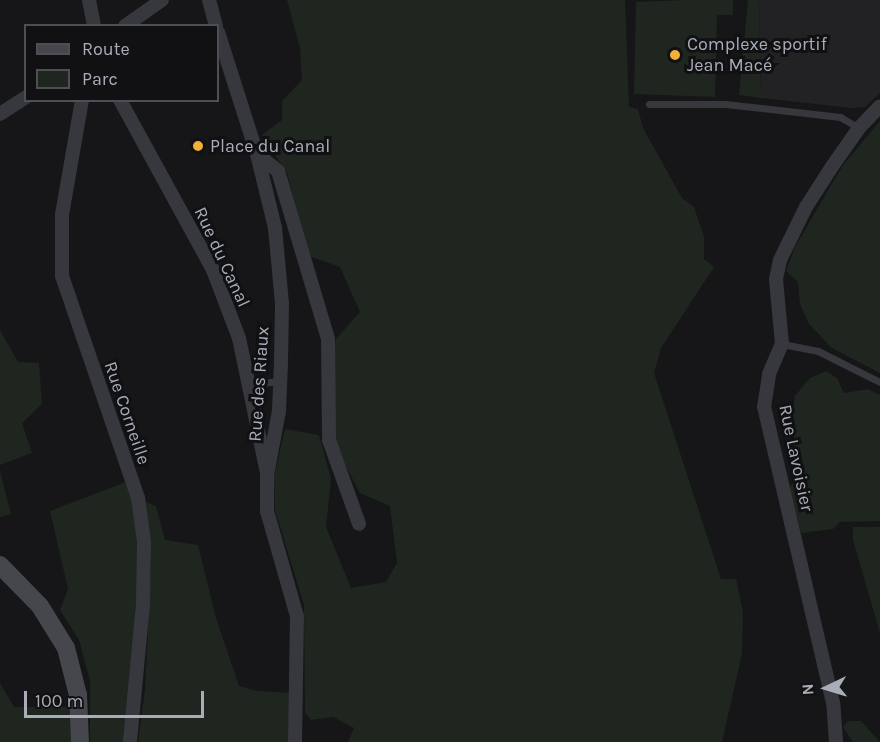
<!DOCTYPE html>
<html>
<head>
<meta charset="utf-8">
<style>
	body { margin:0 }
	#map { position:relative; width:880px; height:742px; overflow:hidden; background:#161618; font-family:Karla,sans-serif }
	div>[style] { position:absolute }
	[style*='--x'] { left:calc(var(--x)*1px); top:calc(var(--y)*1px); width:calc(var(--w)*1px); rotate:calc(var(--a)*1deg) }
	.built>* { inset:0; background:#222225 }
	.green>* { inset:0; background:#1e261f }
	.lane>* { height:7px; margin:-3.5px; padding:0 3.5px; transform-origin:3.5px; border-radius:3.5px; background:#37383d }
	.street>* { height:14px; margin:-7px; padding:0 7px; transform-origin:7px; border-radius:7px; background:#37383d }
	.secondary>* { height:18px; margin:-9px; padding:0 9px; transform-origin:9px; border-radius:9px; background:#45474d }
	.dots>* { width:16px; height:16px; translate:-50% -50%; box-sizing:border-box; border:3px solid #111113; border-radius:50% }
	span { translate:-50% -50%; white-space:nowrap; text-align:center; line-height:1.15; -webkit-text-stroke:6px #111113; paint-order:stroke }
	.poi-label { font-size:18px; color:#a8adb8 }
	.left { translate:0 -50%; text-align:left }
	.street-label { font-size:18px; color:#a8adb8 }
	.legend { position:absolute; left:24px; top:24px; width:195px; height:78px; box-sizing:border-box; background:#111113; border:2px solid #4d4f55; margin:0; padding:8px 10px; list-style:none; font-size:18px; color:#a8adb8 }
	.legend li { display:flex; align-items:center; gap:12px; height:30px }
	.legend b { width:30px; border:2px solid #4d4f55 }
	.north { position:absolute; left:796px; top:658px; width:60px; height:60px; -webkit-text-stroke:4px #111113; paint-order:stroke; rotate:266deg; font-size:16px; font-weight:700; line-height:24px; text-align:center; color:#a8adb8 }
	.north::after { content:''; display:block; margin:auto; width:21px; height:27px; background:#a8adb8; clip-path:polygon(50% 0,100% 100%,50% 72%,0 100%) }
	.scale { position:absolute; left:24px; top:691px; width:180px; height:27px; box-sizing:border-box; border:3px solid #a8adb8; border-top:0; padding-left:8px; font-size:18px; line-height:21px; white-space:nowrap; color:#a8adb8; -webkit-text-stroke:4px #111113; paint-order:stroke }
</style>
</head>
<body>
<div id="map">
	<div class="built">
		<div style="clip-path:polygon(759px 0,880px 0,880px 93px,865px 107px,851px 108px,761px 98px)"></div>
	</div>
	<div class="green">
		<div style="clip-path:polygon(287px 0,625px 0,629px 107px,638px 109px,643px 128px,682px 198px,694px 207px,704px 237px,704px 259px,714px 267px,661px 348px,654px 373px,721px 579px,736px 579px,743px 612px,742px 654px,722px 742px,348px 742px,354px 728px,333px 717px,311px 720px,305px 713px,304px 605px,275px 510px,274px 477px,285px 429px,319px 435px,331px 479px,326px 527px,351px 588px,386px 582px,397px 563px,390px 506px,360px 493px,333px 442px,331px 361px,336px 339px,360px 312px,340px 267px,309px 256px,287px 173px,262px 135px,282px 120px,282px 101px,302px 80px,300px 48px)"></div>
		<div style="clip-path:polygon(684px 0,733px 0,733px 15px,717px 15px,715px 97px,634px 94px,636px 2px)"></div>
		<div style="clip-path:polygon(748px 0,759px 0,761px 98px,739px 95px)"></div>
		<div style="clip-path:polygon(880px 121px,880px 373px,832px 348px,809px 324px,800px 304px,798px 282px,786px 271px,796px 245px,843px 165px)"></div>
		<div style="clip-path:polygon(0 330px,18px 362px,39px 363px,42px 404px,22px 423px,32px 453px,0 465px)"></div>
		<div style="clip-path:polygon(826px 371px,837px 378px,844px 393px,868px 389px,880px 395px,880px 521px,840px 522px,833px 529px,801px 533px,790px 488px,797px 470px,791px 420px,795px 396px,810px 378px)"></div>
		<div style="clip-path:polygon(0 471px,11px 514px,0 517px)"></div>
		<div style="clip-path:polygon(126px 482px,134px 498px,139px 565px,126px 742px,90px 742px,90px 681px,79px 640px,60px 610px,68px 589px,50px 511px)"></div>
		<div style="clip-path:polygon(144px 501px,156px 506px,165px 540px,198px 545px,216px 618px,239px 686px,257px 691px,294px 693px,289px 742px,138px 742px,145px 690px,151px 568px)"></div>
		<div style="clip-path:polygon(853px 527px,880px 527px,880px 633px,853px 540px)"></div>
		<div style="clip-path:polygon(0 683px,14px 707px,69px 707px,71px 742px,0 742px)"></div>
		<div style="clip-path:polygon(848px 721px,861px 721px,880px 742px,853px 742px,843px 727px)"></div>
	</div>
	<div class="lane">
		<div style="--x:649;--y:104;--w:76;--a:0"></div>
		<div style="--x:725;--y:104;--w:116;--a:6.4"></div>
		<div style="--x:840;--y:117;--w:22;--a:30"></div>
		<div style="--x:782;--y:344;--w:37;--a:11"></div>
		<div style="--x:818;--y:351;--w:69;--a:26.6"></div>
		<div style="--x:251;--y:384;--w:29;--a:-6"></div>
	</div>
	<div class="street">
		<div style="--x:89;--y:0;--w:26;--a:79"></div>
		<div style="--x:209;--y:0;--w:27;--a:75"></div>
		<div style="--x:125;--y:26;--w:45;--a:-35.1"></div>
		<div style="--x:218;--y:32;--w:128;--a:72.3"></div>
		<div style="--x:257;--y:154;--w:76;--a:76.3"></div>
		<div style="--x:275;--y:228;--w:76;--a:84.7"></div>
		<div style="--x:282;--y:304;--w:59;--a:91"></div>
		<div style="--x:281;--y:363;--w:48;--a:92.4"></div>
		<div style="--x:279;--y:411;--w:65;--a:100.6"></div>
		<div style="--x:267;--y:475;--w:36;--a:90"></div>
		<div style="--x:267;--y:511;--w:109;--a:74.1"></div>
		<div style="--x:297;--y:616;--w:126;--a:90.9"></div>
		<div style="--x:82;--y:100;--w:117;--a:99.9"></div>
		<div style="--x:62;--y:215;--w:61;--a:90"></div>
		<div style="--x:62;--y:276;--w:235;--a:71.1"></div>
		<div style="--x:138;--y:498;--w:43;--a:82.1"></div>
		<div style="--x:144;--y:541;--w:63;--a:90.9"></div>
		<div style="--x:143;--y:604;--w:139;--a:95.4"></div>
		<div style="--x:120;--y:100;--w:194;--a:61.3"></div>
		<div style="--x:213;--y:270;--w:73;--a:69.1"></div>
		<div style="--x:239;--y:338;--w:138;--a:78.3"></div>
		<div style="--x:0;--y:114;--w:31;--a:-33"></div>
		<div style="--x:257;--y:154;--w:27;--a:39"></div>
		<div style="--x:278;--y:171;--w:175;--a:73.4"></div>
		<div style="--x:328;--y:339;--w:101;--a:89.4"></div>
		<div style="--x:329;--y:440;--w:89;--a:70.3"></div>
		<div style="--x:836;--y:742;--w:39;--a:-94"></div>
		<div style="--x:833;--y:703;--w:304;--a:-103.1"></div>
		<div style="--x:764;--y:407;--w:33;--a:-81"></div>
		<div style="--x:769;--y:374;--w:33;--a:-67"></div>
		<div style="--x:782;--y:344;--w:65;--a:-95.3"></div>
		<div style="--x:776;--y:279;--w:19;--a:-78"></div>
		<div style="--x:780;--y:260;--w:59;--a:-63.9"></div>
		<div style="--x:806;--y:207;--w:46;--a:-57.3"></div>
		<div style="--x:831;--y:168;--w:49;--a:-55"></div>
		<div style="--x:859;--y:128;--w:30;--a:-46"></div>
	</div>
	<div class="secondary">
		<div style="--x:0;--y:565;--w:57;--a:45.7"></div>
		<div style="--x:40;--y:606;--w:49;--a:58.2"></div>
		<div style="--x:66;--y:648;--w:49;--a:75.7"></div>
		<div style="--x:78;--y:695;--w:47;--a:87.6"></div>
	</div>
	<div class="dots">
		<div style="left:675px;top:55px;background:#f2b134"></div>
		<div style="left:198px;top:146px;background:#f2b134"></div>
	</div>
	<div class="poi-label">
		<span class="left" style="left:687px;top:55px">Complexe sportif<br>Jean Macé</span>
		<span class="left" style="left:210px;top:146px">Place du Canal</span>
	</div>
	<div class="street-label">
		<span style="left:222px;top:257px;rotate:65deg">Rue du Canal</span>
		<span style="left:259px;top:384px;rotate:-86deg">Rue des Riaux</span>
		<span style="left:127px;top:413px;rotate:71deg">Rue Corneille</span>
		<span style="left:796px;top:458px;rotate:78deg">Rue Lavoisier</span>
	</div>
	<ul class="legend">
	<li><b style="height:8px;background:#45474d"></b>Route</li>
	<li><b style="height:16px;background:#1e261f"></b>Parc</li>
	</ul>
	<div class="north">N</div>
	<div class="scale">100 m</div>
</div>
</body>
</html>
